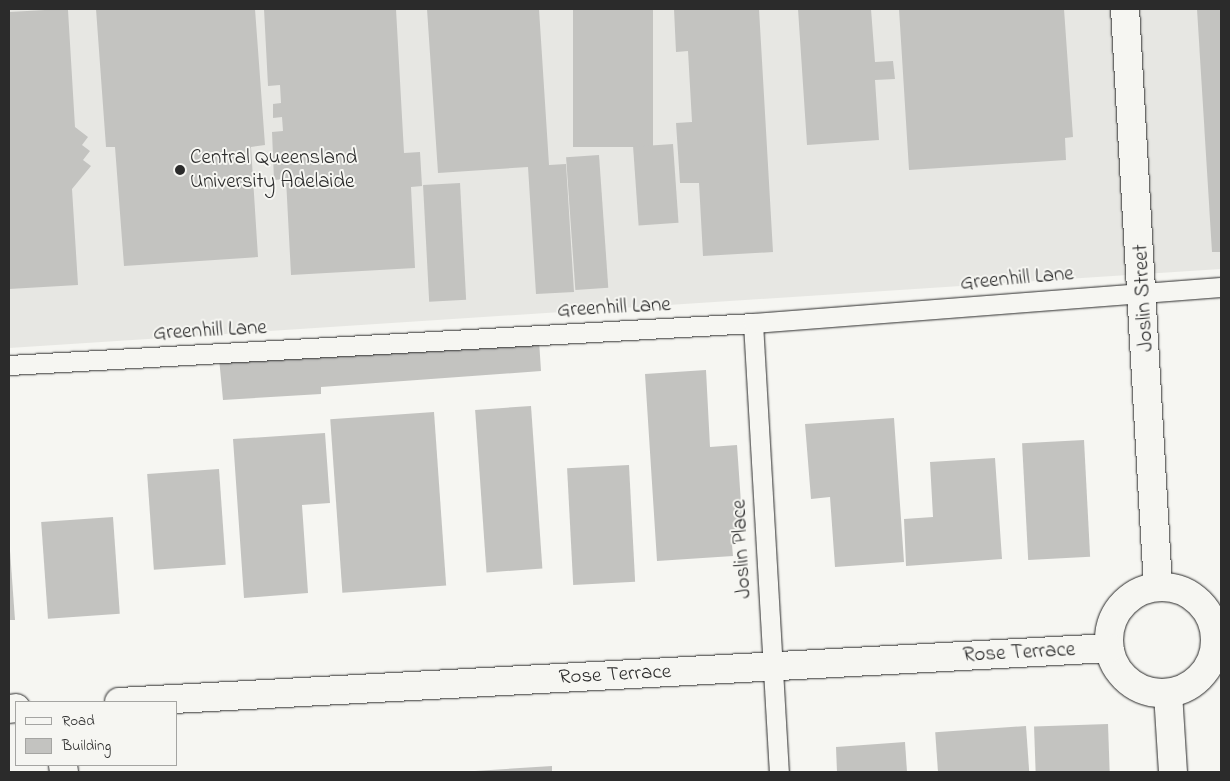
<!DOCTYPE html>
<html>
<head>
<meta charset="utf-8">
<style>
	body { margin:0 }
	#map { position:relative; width:1230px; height:781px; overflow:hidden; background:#f6f6f2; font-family:"Indie Flower",sans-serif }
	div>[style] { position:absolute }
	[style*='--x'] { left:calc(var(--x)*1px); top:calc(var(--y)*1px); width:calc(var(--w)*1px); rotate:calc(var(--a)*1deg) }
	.built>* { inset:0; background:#e7e7e3 }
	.building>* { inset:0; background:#c3c3c0; transform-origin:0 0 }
	.roads { filter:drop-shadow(0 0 1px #2b2b2b) drop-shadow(0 0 1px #2b2b2b) }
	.lane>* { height:19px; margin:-9.5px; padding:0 9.5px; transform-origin:9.5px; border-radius:9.5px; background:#f6f6f2 }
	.street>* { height:28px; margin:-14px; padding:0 14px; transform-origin:14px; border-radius:14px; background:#f6f6f2 }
	.street>.ring { margin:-14px; padding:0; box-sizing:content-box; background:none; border:28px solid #f6f6f2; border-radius:50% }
	.dots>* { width:14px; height:14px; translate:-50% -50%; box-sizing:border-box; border:2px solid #f6f6f2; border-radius:50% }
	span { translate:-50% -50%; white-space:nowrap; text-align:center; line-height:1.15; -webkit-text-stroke:4px #f6f6f2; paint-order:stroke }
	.poi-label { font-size:21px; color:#2b2b2b }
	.left { translate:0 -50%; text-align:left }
	.street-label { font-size:21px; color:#2b2b2b }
	.frame { position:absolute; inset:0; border:10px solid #2b2b2b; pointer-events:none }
	.legend { position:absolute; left:15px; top:701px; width:162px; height:65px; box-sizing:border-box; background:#f6f6f2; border:1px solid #a5a5a2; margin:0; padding:6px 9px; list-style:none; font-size:15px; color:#2b2b2b }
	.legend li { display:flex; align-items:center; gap:10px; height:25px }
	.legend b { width:25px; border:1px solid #a5a5a2 }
</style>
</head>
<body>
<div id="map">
	<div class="built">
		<div style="clip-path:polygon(9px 9px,1221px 9px,1221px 269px,9px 348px)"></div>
	</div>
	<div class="building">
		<div style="clip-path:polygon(96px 9px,255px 9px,265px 145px,251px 147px,258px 257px,124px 266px,115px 147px,106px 147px)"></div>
		<div style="clip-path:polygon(264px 9px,396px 9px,404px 153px,420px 152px,422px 186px,411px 187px,415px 268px,291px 275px,286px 179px,274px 180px,272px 132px,283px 131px,282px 117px,273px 118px,273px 104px,281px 103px,280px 85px,268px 86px)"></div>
		<div style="clip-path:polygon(427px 9px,539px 9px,549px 165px,566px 164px,574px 292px,536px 294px,528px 167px,438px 173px)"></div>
		<div style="left:573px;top:9px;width:80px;height:138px"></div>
		<div style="clip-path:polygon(674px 9px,759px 9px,773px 252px,703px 256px,699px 183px,680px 183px,676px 123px,692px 122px,688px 51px,676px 52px)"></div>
		<div style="clip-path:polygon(798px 9px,871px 9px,875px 62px,893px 61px,895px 79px,875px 80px,879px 140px,807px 145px)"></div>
		<div style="clip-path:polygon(899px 9px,1064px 9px,1073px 137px,1065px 138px,1066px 160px,909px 170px)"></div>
		<div style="clip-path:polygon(1197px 9px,1221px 9px,1221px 252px,1212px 252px)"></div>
		<div style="clip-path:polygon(45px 10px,68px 10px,75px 127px,88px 137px,82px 145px,90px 151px,83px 160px,91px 166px,72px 189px,78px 285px,9px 289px,9px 12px)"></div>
		<div style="left:673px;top:144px;width:79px;height:40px;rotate:86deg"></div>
		<div style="left:599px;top:155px;width:133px;height:33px;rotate:86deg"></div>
		<div style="left:460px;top:183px;width:117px;height:37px;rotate:87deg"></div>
		<div style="clip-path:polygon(539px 340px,541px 371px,321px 387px,321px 394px,223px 400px,219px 358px)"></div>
		<div style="clip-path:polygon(706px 370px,710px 447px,737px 445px,743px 532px,731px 533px,733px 556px,657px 561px,645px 374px)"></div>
		<div style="left:531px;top:406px;width:163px;height:56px;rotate:86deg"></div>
		<div style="left:434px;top:412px;width:174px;height:104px;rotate:86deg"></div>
		<div style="clip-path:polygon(894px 418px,904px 562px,835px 567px,830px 497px,811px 499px,805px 424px)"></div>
		<div style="clip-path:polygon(325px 433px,330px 503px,302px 505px,308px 593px,244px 598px,233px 439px)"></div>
		<div style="left:1084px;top:440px;width:117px;height:62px;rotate:87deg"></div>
		<div style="clip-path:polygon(995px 458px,1002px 559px,906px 566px,904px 519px,933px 517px,930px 462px)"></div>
		<div style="left:629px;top:465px;width:117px;height:62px;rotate:87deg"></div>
		<div style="left:219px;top:469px;width:96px;height:72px;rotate:86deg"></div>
		<div style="left:113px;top:517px;width:97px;height:72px;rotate:86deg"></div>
		<div style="clip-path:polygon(9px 537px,15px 620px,9px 620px)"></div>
		<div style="left:1108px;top:724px;width:48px;height:74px;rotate:88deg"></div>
		<div style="left:1026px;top:726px;width:46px;height:91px;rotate:86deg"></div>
		<div style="clip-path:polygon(905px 742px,907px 772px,837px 772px,836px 747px)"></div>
		<div style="clip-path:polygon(552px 766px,552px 772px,475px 772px,475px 771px)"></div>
	</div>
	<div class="roads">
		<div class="lane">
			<div style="--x:753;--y:323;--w:450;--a:86.7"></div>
			<div style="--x:9;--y:365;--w:745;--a:-3.23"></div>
			<div style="--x:753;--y:323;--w:469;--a:-4.4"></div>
		</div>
		<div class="street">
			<div style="--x:1125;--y:9;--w:579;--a:86.73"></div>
			<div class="ring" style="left:1109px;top:587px;width:78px;height:78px"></div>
			<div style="--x:1168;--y:693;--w:79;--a:86.4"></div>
			<div style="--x:119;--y:702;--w:992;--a:-3.12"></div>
			<div style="--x:9;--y:709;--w:7;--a:-8"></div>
			<div style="--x:63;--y:765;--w:7;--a:82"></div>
		</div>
	</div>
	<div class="dots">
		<div style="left:180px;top:170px;background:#2b2b2b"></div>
	</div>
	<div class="poi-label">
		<span class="left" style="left:190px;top:170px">Central Queensland<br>University Adelaide</span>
	</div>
	<div class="street-label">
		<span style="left:1017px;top:279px;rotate:-5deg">Greenhill Lane</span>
		<span style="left:1144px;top:298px;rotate:-93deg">Joslin Street</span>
		<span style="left:614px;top:308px;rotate:-3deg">Greenhill Lane</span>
		<span style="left:210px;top:331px;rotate:-3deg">Greenhill Lane</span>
		<span style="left:742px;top:549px;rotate:-93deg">Joslin Place</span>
		<span style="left:1019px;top:653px;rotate:-3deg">Rose Terrace</span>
		<span style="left:615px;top:675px;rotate:-3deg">Rose Terrace</span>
	</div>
	<div class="frame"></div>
	<ul class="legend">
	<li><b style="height:6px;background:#f6f6f2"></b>Road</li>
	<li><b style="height:14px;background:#c3c3c0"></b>Building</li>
	</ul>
</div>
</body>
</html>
